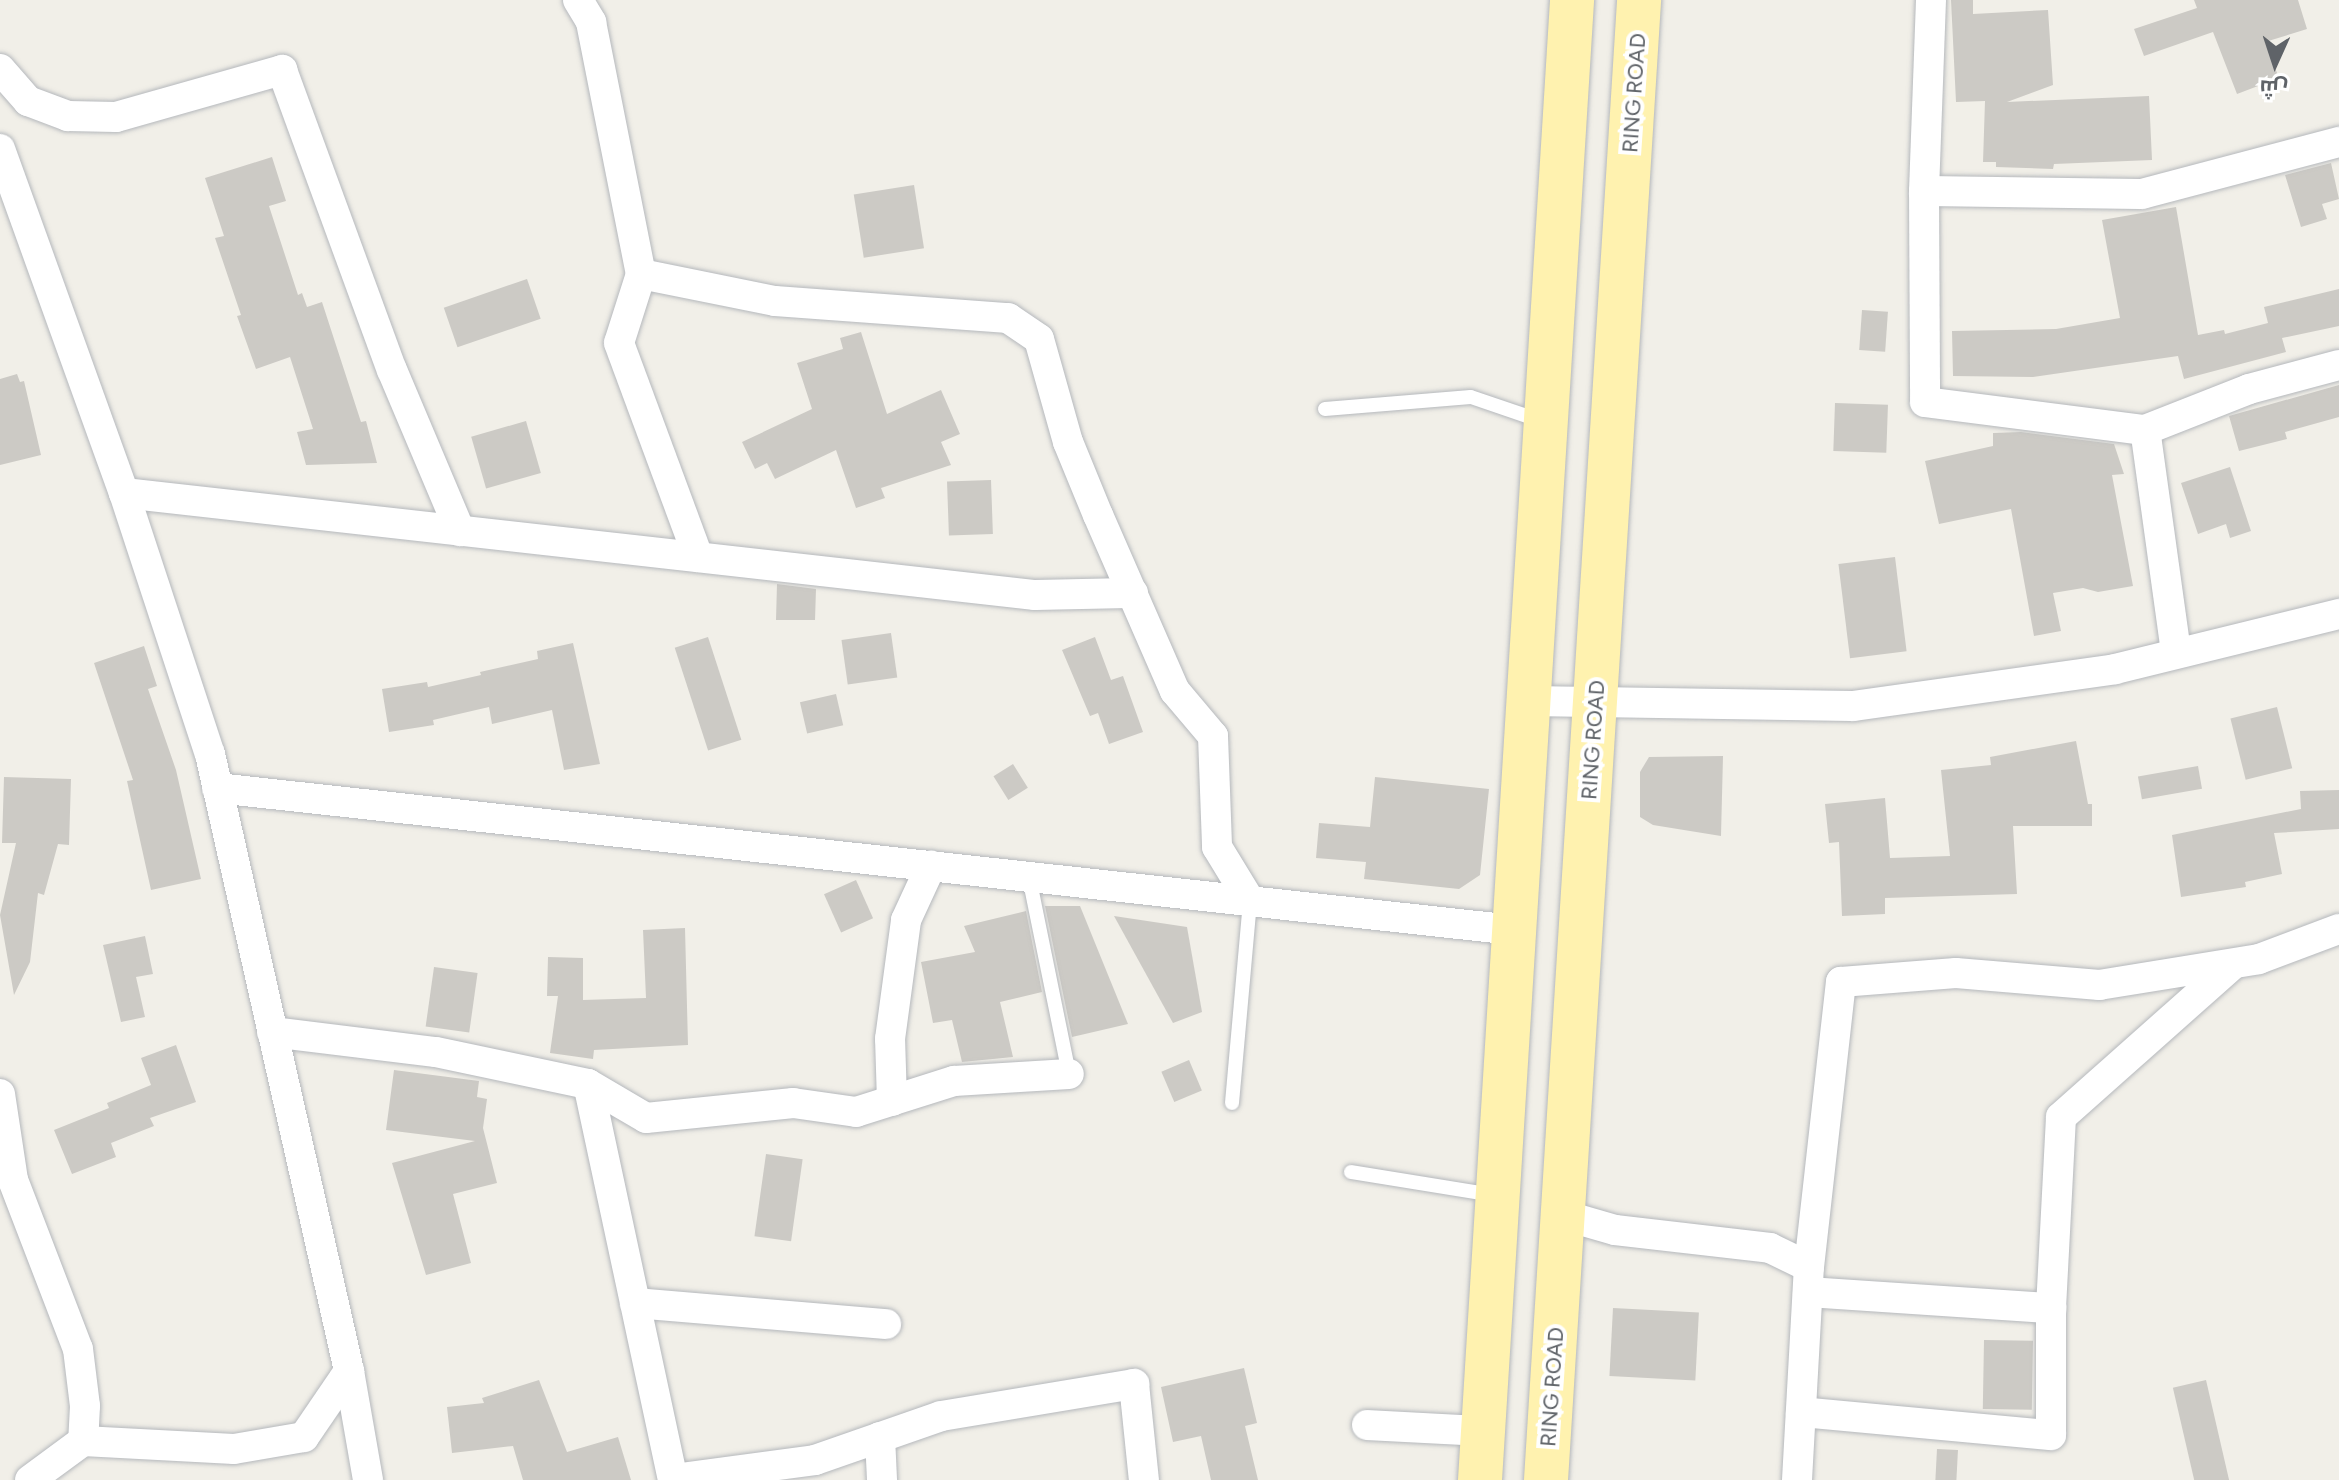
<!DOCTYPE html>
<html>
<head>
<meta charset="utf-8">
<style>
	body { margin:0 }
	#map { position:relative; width:2339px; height:1480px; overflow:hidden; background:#f1efe8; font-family:Figtree,Cairo,sans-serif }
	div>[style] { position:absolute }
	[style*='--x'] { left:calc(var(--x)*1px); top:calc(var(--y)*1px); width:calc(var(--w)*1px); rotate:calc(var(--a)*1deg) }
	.building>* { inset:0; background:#cccac5; transform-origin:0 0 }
	.roads { filter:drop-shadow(0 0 2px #b5b8bc) drop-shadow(0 0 2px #b5b8bc) }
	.service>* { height:14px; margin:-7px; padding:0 7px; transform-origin:7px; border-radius:7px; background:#fff }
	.minor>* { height:30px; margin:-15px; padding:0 15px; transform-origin:15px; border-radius:15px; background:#fff }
	.primary>* { height:44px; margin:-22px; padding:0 22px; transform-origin:22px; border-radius:22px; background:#fff2af }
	span { translate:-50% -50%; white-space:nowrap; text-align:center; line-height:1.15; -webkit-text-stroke:8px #fff; paint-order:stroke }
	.street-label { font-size:22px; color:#5f6368 }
	.north { position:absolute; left:2235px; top:24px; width:80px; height:80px; -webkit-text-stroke:6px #fff; paint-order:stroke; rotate:183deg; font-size:22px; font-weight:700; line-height:32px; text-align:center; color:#5f6368 }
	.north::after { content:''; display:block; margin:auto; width:28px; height:36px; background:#5f6368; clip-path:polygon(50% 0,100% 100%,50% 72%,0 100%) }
</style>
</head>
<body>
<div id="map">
	<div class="building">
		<div style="clip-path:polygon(1951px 0,1973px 0,1973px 14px,2048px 10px,2053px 85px,2007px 102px,2149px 96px,2152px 160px,2054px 164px,2053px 169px,1996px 167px,1996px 162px,1983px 162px,1985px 101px,1956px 102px)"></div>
		<div style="clip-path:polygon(2194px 0,2298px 0,2307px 29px,2265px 42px,2279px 78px,2237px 94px,2213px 32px,2144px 56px,2134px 29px,2197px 8px)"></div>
		<div style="clip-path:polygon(272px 157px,286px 201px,269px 206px,298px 295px,302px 293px,307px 307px,322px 302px,361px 422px,366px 421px,377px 463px,306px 465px,297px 432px,313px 429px,290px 357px,256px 369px,237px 316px,241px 315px,215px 238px,224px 236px,205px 178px)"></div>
		<div style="clip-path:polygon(2331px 163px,2339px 199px,2322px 204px,2327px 219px,2301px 227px,2285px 175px)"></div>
		<div style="left:914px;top:185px;width:64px;height:61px;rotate:81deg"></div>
		<div style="clip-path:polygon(2176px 207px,2198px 335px,2224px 330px,2225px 334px,2268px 323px,2264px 307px,2339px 289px,2339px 326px,2282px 338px,2286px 352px,2184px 379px,2178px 356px,2033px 377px,1953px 376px,1952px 331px,2056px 329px,2120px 318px,2102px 220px)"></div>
		<div style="left:527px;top:279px;width:42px;height:88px;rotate:71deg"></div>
		<div style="left:1862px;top:310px;width:26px;height:40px;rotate:4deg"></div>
		<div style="clip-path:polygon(861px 332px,887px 414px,941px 390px,960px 434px,941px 442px,951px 465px,881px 488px,885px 498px,856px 508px,836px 450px,775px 479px,767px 463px,755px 469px,742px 442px,812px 409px,797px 363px,843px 349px,840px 338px)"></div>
		<div style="clip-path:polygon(17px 374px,20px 382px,24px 381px,41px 455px,0 465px,0 379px)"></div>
		<div style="clip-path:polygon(2339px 385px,2339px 417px,2285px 432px,2287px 439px,2239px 451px,2229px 416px)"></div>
		<div style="left:1835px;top:403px;width:53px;height:48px;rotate:2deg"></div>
		<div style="left:526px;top:421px;width:54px;height:57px;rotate:74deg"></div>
		<div style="clip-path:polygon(2021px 432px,2114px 444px,2124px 474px,2112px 475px,2133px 586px,2098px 592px,2083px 588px,2053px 593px,2061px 631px,2034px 636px,2011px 509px,1939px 524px,1925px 461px,1993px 446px,1993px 433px)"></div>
		<div style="clip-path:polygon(2230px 467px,2251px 531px,2230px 538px,2226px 524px,2198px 534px,2181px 483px)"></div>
		<div style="left:991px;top:480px;width:54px;height:44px;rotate:88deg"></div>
		<div style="left:1895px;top:557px;width:95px;height:57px;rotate:83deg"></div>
		<div style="clip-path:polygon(777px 584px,816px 589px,815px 620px,776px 620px)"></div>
		<div style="left:891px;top:633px;width:45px;height:50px;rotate:82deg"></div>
		<div style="left:708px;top:637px;width:108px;height:35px;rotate:72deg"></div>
		<div style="clip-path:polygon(1095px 637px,1111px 680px,1123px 676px,1143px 732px,1109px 744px,1098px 713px,1090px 716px,1062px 650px)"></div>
		<div style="clip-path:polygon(573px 643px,600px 764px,564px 770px,552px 710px,492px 724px,489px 707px,433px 720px,434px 725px,389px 732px,382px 689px,427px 682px,428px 687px,481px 675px,480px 672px,538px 659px,537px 651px)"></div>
		<div style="clip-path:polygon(144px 646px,157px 686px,148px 689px,176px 770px,201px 879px,151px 890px,127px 781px,133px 780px,94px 663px)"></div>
		<div style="left:836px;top:694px;width:32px;height:37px;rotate:77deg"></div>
		<div style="left:2277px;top:707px;width:63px;height:48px;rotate:76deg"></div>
		<div style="clip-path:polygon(2076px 741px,2088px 804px,2092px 804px,2092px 826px,2013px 826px,2017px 894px,1885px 898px,1885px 914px,1842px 916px,1839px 842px,1829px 843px,1825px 804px,1885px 798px,1890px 858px,1950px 856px,1941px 770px,1991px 765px,1990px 757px)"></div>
		<div style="clip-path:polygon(1723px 756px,1721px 836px,1653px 825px,1640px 817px,1640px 772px,1649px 757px)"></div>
		<div style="left:1013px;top:764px;width:28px;height:23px;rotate:58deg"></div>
		<div style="left:2198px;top:766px;width:23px;height:61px;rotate:80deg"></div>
		<div style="clip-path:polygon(4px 777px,71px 779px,69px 845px,58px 844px,44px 895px,38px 893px,30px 962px,14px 995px,0 915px,16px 843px,2px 843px)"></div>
		<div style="clip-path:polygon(1375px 777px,1489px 789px,1480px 875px,1459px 889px,1364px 879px,1366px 862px,1316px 858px,1319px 823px,1370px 827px)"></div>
		<div style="clip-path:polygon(2339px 790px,2339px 829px,2274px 833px,2282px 874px,2245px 882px,2246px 887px,2181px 897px,2172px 835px,2301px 809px,2300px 791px)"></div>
		<div style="left:856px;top:880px;width:42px;height:35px;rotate:66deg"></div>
		<div style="clip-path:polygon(1045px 906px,1080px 906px,1128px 1024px,1072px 1037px)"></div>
		<div style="clip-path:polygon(1026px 911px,1042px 992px,1000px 1002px,1013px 1057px,962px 1062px,952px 1020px,933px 1023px,921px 962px,975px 952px,964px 926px)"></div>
		<div style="clip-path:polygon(1114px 916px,1187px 927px,1202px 1012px,1173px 1023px)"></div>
		<div style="clip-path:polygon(685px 928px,688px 1045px,594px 1050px,593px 1059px,550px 1053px,558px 996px,547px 996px,548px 957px,583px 958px,583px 1000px,646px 998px,643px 930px)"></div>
		<div style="clip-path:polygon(145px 936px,153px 974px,136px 977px,145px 1017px,121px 1022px,103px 945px)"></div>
		<div style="left:434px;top:967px;width:44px;height:60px;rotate:8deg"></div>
		<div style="clip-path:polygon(176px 1045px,196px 1102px,150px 1118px,154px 1126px,111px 1143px,116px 1157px,72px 1174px,54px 1130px,109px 1108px,107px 1103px,151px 1085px,141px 1058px)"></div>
		<div style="left:1189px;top:1060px;width:33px;height:30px;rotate:67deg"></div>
		<div style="clip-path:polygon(394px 1070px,479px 1081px,477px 1097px,487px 1099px,483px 1128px,497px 1183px,453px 1194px,471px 1263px,426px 1275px,392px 1163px,475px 1141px,386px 1130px)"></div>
		<div style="left:766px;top:1154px;width:37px;height:83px;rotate:8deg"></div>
		<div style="left:1613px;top:1308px;width:86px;height:68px;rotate:3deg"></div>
		<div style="left:1984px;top:1340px;width:49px;height:69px;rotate:1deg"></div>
		<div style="clip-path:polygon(1244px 1368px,1257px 1423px,1245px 1426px,1258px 1480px,1211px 1480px,1201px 1436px,1173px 1442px,1161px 1387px)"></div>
		<div style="clip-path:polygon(539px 1380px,567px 1452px,618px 1437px,631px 1480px,523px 1480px,513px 1446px,452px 1453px,447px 1407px,484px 1403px,482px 1398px)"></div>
		<div style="left:2206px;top:1380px;width:103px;height:34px;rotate:77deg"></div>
		<div style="left:1937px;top:1449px;width:21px;height:31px;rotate:3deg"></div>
	</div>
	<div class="roads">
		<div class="service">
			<div style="--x:1325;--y:409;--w:146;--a:-4.7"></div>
			<div style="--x:1471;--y:397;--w:74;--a:18.9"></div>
			<div style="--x:1029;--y:877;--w:201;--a:78.5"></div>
			<div style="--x:1232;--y:1103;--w:203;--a:-84.9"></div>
			<div style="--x:1351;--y:1172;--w:144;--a:9.2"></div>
		</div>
		<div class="minor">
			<div style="--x:578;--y:0;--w:26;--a:59"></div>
			<div style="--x:591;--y:22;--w:257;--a:78.8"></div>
			<div style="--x:641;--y:274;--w:72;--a:107.7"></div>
			<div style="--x:619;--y:343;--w:228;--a:69.7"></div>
			<div style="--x:1931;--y:0;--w:191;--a:92.1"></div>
			<div style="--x:1924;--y:191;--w:218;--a:0.8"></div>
			<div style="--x:2142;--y:194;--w:204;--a:-14.8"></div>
			<div style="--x:0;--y:69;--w:43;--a:48.8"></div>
			<div style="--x:28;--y:101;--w:43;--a:20.6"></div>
			<div style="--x:68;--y:116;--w:48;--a:1.2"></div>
			<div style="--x:116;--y:117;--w:173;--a:-15.8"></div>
			<div style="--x:282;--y:70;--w:320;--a:69.9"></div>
			<div style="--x:392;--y:370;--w:175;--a:67.1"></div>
			<div style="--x:0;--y:149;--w:366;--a:70.2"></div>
			<div style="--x:124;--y:493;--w:275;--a:71.8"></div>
			<div style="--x:210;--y:754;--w:632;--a:77.3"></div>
			<div style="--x:349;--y:1371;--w:111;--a:80.1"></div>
			<div style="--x:1924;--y:191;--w:211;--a:89.7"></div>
			<div style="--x:1925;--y:402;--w:222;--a:7.3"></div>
			<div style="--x:641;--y:274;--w:137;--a:11.4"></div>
			<div style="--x:775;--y:301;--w:234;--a:4.2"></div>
			<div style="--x:1008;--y:318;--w:37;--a:34"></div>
			<div style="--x:1039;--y:339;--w:107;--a:74.3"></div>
			<div style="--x:1068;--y:442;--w:79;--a:67.7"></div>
			<div style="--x:1098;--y:515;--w:192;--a:66.4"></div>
			<div style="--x:1175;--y:691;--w:59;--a:49.8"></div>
			<div style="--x:1213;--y:736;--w:111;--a:87.9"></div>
			<div style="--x:1217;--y:847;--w:63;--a:58.6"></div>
			<div style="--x:124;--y:493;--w:917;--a:6.39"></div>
			<div style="--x:1035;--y:595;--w:98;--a:-1.2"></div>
			<div style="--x:2176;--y:652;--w:224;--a:-97.9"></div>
			<div style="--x:2145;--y:430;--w:112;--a:-21.5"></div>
			<div style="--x:2249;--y:389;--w:93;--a:-14.9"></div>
			<div style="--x:1528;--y:701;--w:325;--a:0.9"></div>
			<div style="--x:1853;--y:706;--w:265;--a:-8"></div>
			<div style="--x:2115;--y:669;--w:231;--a:-13.8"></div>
			<div style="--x:217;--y:788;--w:1305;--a:6.25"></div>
			<div style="--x:272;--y:1032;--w:165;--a:7"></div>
			<div style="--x:436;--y:1052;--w:155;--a:11.9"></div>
			<div style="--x:0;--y:1094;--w:87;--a:81.4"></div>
			<div style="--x:13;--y:1180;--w:181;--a:69"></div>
			<div style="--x:78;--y:1349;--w:57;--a:83"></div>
			<div style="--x:85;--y:1406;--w:35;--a:93"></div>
			<div style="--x:892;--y:1101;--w:62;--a:-91.8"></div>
			<div style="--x:890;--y:1039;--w:120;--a:-82.3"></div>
			<div style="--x:906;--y:920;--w:60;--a:-65.2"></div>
			<div style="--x:1563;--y:1215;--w:54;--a:16.1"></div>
			<div style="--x:1615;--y:1230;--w:156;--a:6.6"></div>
			<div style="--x:1770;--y:1248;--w:43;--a:26"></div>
			<div style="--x:1808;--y:1292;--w:244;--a:3.8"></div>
			<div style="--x:635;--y:1303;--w:252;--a:4.8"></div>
			<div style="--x:1801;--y:1412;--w:251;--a:5.3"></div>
			<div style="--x:2051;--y:1435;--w:127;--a:-90"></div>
			<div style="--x:2051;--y:1308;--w:191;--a:-87"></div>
			<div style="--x:2061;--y:1117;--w:229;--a:-41.6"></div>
			<div style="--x:1367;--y:1425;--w:116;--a:3"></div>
			<div style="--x:880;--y:1437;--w:43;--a:87.3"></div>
			<div style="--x:673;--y:1479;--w:143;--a:-7.6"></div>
			<div style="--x:815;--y:1460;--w:133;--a:-19.2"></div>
			<div style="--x:941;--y:1416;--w:196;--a:-9.4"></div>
			<div style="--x:1134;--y:1384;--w:97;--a:84.1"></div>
			<div style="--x:30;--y:1480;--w:66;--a:-36.3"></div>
			<div style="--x:83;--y:1441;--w:151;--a:3"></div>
			<div style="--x:234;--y:1449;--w:71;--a:-9.7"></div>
			<div style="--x:304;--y:1437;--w:80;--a:-55.7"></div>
			<div style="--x:673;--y:1480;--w:405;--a:-102.1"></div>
			<div style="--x:588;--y:1084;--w:67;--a:30.4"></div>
			<div style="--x:646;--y:1118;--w:148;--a:-5.8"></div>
			<div style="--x:793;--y:1103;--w:64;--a:8.1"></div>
			<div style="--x:856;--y:1112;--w:103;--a:-17.6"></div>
			<div style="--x:954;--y:1081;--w:115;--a:-3.5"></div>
			<div style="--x:1797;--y:1480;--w:213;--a:-86.8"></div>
			<div style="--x:1809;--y:1267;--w:287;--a:-83.6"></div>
			<div style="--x:1841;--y:982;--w:115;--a:-4.5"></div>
			<div style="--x:1956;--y:973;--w:144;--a:4.8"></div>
			<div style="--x:2099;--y:985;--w:162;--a:-9.2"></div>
			<div style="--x:2259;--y:959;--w:85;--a:-20.6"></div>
		</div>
		<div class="primary">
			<div style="--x:1480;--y:1480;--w:1483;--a:-86.44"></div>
			<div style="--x:1546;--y:1480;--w:1483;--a:-86.4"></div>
		</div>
	</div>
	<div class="street-label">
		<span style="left:1634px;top:93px;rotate:-86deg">RING ROAD</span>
		<span style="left:1593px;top:740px;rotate:-86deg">RING ROAD</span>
		<span style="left:1552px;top:1387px;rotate:-86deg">RING ROAD</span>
	</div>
	<div class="north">ش</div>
</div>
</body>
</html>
